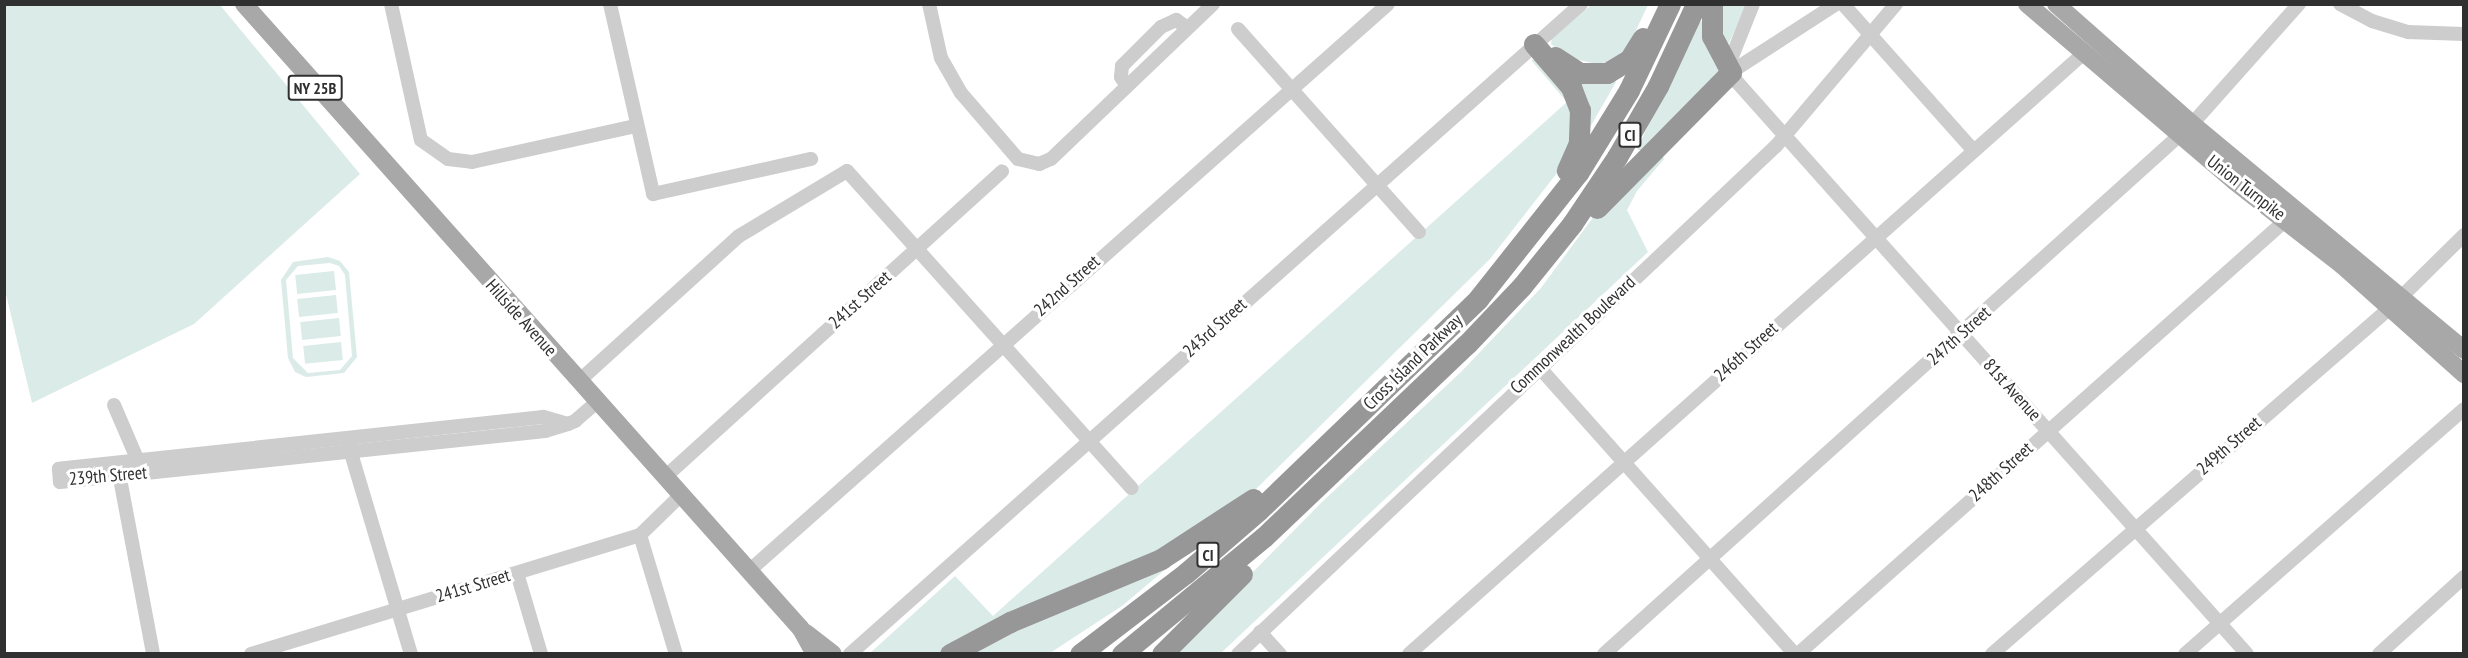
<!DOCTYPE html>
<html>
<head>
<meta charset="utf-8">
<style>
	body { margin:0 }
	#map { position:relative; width:2468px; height:658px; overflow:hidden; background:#fff; font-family:"PT Sans Narrow",sans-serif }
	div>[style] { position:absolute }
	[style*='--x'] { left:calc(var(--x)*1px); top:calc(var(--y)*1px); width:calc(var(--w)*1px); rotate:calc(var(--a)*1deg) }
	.green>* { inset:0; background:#dbebe8; transform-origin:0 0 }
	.minor>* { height:14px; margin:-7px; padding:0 7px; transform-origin:7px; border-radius:7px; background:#cdcdcd }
	.major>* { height:18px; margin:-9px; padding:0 9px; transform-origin:9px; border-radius:9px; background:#a8a8a8 }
	.highway>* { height:21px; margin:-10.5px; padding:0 10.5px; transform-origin:10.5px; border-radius:10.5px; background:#979797 }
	span { translate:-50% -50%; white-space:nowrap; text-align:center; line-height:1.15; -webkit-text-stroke:6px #fff; paint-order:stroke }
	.shield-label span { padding:2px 4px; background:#fff; border:2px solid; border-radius:4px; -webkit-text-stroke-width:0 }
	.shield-label { font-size:16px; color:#303030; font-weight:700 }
	.street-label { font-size:18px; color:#303030 }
	.frame { position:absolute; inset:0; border:6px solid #303030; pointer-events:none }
</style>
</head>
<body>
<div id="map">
	<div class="green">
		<div style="clip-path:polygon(4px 5px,220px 5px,360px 174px,194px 324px,32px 403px,5px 290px)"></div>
		<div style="clip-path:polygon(1591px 5px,1648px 5px,1628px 47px,1612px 61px,1596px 64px,1567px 57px,1551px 44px,1552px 37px)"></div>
		<div style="clip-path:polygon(1716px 5px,1747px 5px,1727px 47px,1715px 8px)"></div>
		<div style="clip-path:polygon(1698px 21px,1707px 22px,1722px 73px,1644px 152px,1637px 149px)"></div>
		<div style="clip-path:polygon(1537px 58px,1563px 87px,1577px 127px,1564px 164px,1490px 259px,1254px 491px,1171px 548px,940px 653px,869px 654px,955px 576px,993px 616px,1567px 102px,1531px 60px)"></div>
		<div style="clip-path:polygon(1573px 79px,1613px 79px,1616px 82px,1589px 129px)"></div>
		<div style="clip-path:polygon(1725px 92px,1662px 155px,1664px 159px,1637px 191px,1627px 210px,1648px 252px,1221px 653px,1172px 654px,1323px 501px,1461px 372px,1541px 288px,1600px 208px)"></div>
		<div style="clip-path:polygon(evenodd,328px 257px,340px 261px,349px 272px,357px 357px,344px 373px,306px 377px,295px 372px,288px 358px,281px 280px,293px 262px,328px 257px,330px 263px,339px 266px,345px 275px,352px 356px,340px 370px,308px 373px,293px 358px,286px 280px,298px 266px,330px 263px)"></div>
		<div style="left:334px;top:271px;width:19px;height:39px;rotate:84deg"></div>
		<div style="left:336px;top:295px;width:18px;height:39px;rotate:84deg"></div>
		<div style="left:339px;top:318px;width:18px;height:39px;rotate:84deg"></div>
		<div style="left:341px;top:342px;width:18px;height:38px;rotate:84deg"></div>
		<div style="clip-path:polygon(1180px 557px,1122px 606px,1050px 653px,965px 654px)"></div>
	</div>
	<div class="minor">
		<div style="--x:391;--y:4;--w:139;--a:77.6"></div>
		<div style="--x:421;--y:140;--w:33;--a:35"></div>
		<div style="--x:448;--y:159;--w:24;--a:7"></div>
		<div style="--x:472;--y:162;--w:168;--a:-12.4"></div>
		<div style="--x:610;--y:4;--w:195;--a:77.2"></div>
		<div style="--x:653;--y:194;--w:162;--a:-12.5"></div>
		<div style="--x:929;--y:4;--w:55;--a:77.5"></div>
		<div style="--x:941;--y:58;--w:40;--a:60.3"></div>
		<div style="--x:961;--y:93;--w:87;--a:49.2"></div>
		<div style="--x:1018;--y:159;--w:22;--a:13"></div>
		<div style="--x:1039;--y:164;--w:13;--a:-23"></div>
		<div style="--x:1051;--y:159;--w:224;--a:-43.7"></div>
		<div style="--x:1753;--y:4;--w:59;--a:111.8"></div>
		<div style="--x:1731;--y:59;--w:13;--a:90"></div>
		<div style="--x:1731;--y:72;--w:12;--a:59"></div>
		<div style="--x:1737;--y:82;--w:766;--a:48.28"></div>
		<div style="--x:1843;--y:4;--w:195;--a:48.3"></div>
		<div style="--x:2340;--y:4;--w:36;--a:28"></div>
		<div style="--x:2372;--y:21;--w:38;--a:17"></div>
		<div style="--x:2408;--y:32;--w:56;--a:2"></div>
		<div style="--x:1238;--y:29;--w:272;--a:48.3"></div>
		<div style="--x:1731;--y:72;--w:125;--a:-32.9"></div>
		<div style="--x:1127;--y:86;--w:11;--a:-124"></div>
		<div style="--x:1121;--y:77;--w:11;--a:-85"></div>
		<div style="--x:1122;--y:66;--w:55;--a:-45"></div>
		<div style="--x:1161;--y:27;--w:17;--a:-25"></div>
		<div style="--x:1176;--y:20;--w:14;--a:34"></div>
		<div style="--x:1539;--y:367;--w:385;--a:48.3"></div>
		<div style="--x:579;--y:381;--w:216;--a:-42.2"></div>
		<div style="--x:739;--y:236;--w:126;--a:-31"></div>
		<div style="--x:847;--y:171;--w:426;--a:48.1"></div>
		<div style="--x:114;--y:405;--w:61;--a:66.8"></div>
		<div style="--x:568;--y:424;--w:26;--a:-164"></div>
		<div style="--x:543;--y:417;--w:487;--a:173.9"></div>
		<div style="--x:59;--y:469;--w:13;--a:86"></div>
		<div style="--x:60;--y:482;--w:488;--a:-6"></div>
		<div style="--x:545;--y:431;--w:24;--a:-17"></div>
		<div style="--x:568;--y:424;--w:8;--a:-23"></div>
		<div style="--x:575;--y:421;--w:29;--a:-41"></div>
		<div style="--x:348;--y:443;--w:220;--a:73.4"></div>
		<div style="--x:118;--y:468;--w:189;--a:79.3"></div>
		<div style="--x:665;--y:477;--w:455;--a:-42.2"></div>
		<div style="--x:640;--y:535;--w:124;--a:73.2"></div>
		<div style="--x:749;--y:571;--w:854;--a:-41.58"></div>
		<div style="--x:517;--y:573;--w:84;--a:73.5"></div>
		<div style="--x:1260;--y:632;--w:30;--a:48"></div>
		<div style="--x:251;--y:654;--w:407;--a:-17"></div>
		<div style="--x:640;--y:535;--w:57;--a:-44.3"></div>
		<div style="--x:850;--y:654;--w:978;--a:-41.64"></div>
		<div style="--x:1238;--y:654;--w:740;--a:-43.36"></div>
		<div style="--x:1776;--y:146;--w:186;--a:-49.8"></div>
		<div style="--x:1409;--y:654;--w:904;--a:-41.68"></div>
		<div style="--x:1604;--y:654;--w:792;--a:-42.03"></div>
		<div style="--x:2192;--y:124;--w:161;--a:-48.3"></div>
		<div style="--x:1798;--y:654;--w:653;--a:-41.65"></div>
		<div style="--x:1992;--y:654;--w:529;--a:-41.01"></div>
		<div style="--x:2391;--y:307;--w:103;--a:-44.6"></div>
		<div style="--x:2185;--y:654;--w:371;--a:-41.3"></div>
		<div style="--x:2379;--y:654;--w:115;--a:-42.2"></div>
	</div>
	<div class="major">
		<div style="--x:244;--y:4;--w:837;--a:48.29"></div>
		<div style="--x:801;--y:629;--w:29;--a:61"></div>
		<div style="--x:2027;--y:4;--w:272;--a:40.5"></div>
		<div style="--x:2234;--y:181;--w:137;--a:37.9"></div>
		<div style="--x:2342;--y:265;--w:164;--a:41.8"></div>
		<div style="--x:2056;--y:4;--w:181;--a:41.4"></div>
		<div style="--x:2192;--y:124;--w:354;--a:39.7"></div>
		<div style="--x:806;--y:633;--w:34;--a:38"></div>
	</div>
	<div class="highway">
		<div style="--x:1534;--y:44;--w:57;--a:49.3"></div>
		<div style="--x:1571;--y:87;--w:25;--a:69"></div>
		<div style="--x:1580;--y:110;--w:33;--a:92"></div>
		<div style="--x:1579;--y:143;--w:30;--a:114"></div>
		<div style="--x:1555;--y:57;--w:30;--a:33"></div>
		<div style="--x:1580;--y:73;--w:27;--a:0"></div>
		<div style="--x:1607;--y:73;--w:26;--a:-31"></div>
		<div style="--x:1629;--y:60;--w:26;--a:-58"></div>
		<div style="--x:1597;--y:208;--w:191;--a:-45.4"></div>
		<div style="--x:1731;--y:72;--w:41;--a:-117.8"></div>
		<div style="--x:1712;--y:36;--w:32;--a:-90"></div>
		<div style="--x:950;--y:654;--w:68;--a:-28.1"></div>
		<div style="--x:1010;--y:622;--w:164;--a:-22.6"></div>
		<div style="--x:1161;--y:559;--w:110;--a:-33.1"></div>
		<div style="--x:1080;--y:654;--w:133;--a:-37.4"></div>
		<div style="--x:1186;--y:573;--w:96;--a:-40.8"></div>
		<div style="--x:1259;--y:510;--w:304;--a:-43.9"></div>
		<div style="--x:1478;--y:299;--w:161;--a:-51.6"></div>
		<div style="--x:1578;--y:173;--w:97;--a:-58.4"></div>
		<div style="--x:1629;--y:90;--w:95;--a:-64.5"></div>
		<div style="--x:1122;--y:654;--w:184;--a:-39.5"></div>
		<div style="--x:1264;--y:537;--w:280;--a:-43.6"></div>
		<div style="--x:1467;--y:344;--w:80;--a:-46.5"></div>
		<div style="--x:1522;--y:286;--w:80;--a:-51.1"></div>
		<div style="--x:1572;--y:224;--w:81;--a:-56.1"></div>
		<div style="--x:1617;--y:157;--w:82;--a:-60"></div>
		<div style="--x:1658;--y:86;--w:90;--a:-65.1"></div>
		<div style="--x:1162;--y:654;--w:113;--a:-45"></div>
	</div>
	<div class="shield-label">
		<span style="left:315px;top:88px">NY 25B</span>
		<span style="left:1630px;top:135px">CI</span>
		<span style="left:1208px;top:555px">CI</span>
	</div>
	<div class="street-label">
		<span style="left:2246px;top:188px;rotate:38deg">Union Turnpike</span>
		<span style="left:1067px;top:286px;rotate:-42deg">242nd Street</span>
		<span style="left:860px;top:300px;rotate:-42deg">241st Street</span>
		<span style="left:521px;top:318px;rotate:48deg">Hillside Avenue</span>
		<span style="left:1215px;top:328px;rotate:-42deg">243rd Street</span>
		<span style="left:1573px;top:335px;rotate:-43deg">Commonwealth Boulevard</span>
		<span style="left:1959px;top:336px;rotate:-42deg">247th Street</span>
		<span style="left:1746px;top:352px;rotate:-42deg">246th Street</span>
		<span style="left:1413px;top:362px;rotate:-44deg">Cross Island Parkway</span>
		<span style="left:2012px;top:390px;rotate:48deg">81st Avenue</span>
		<span style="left:2229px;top:446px;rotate:-41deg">249th Street</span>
		<span style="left:2001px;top:472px;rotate:-42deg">248th Street</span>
		<span style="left:108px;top:476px;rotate:-5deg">239th Street</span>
		<span style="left:473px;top:586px;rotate:-17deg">241st Street</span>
	</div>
	<div class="frame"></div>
</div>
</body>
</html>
